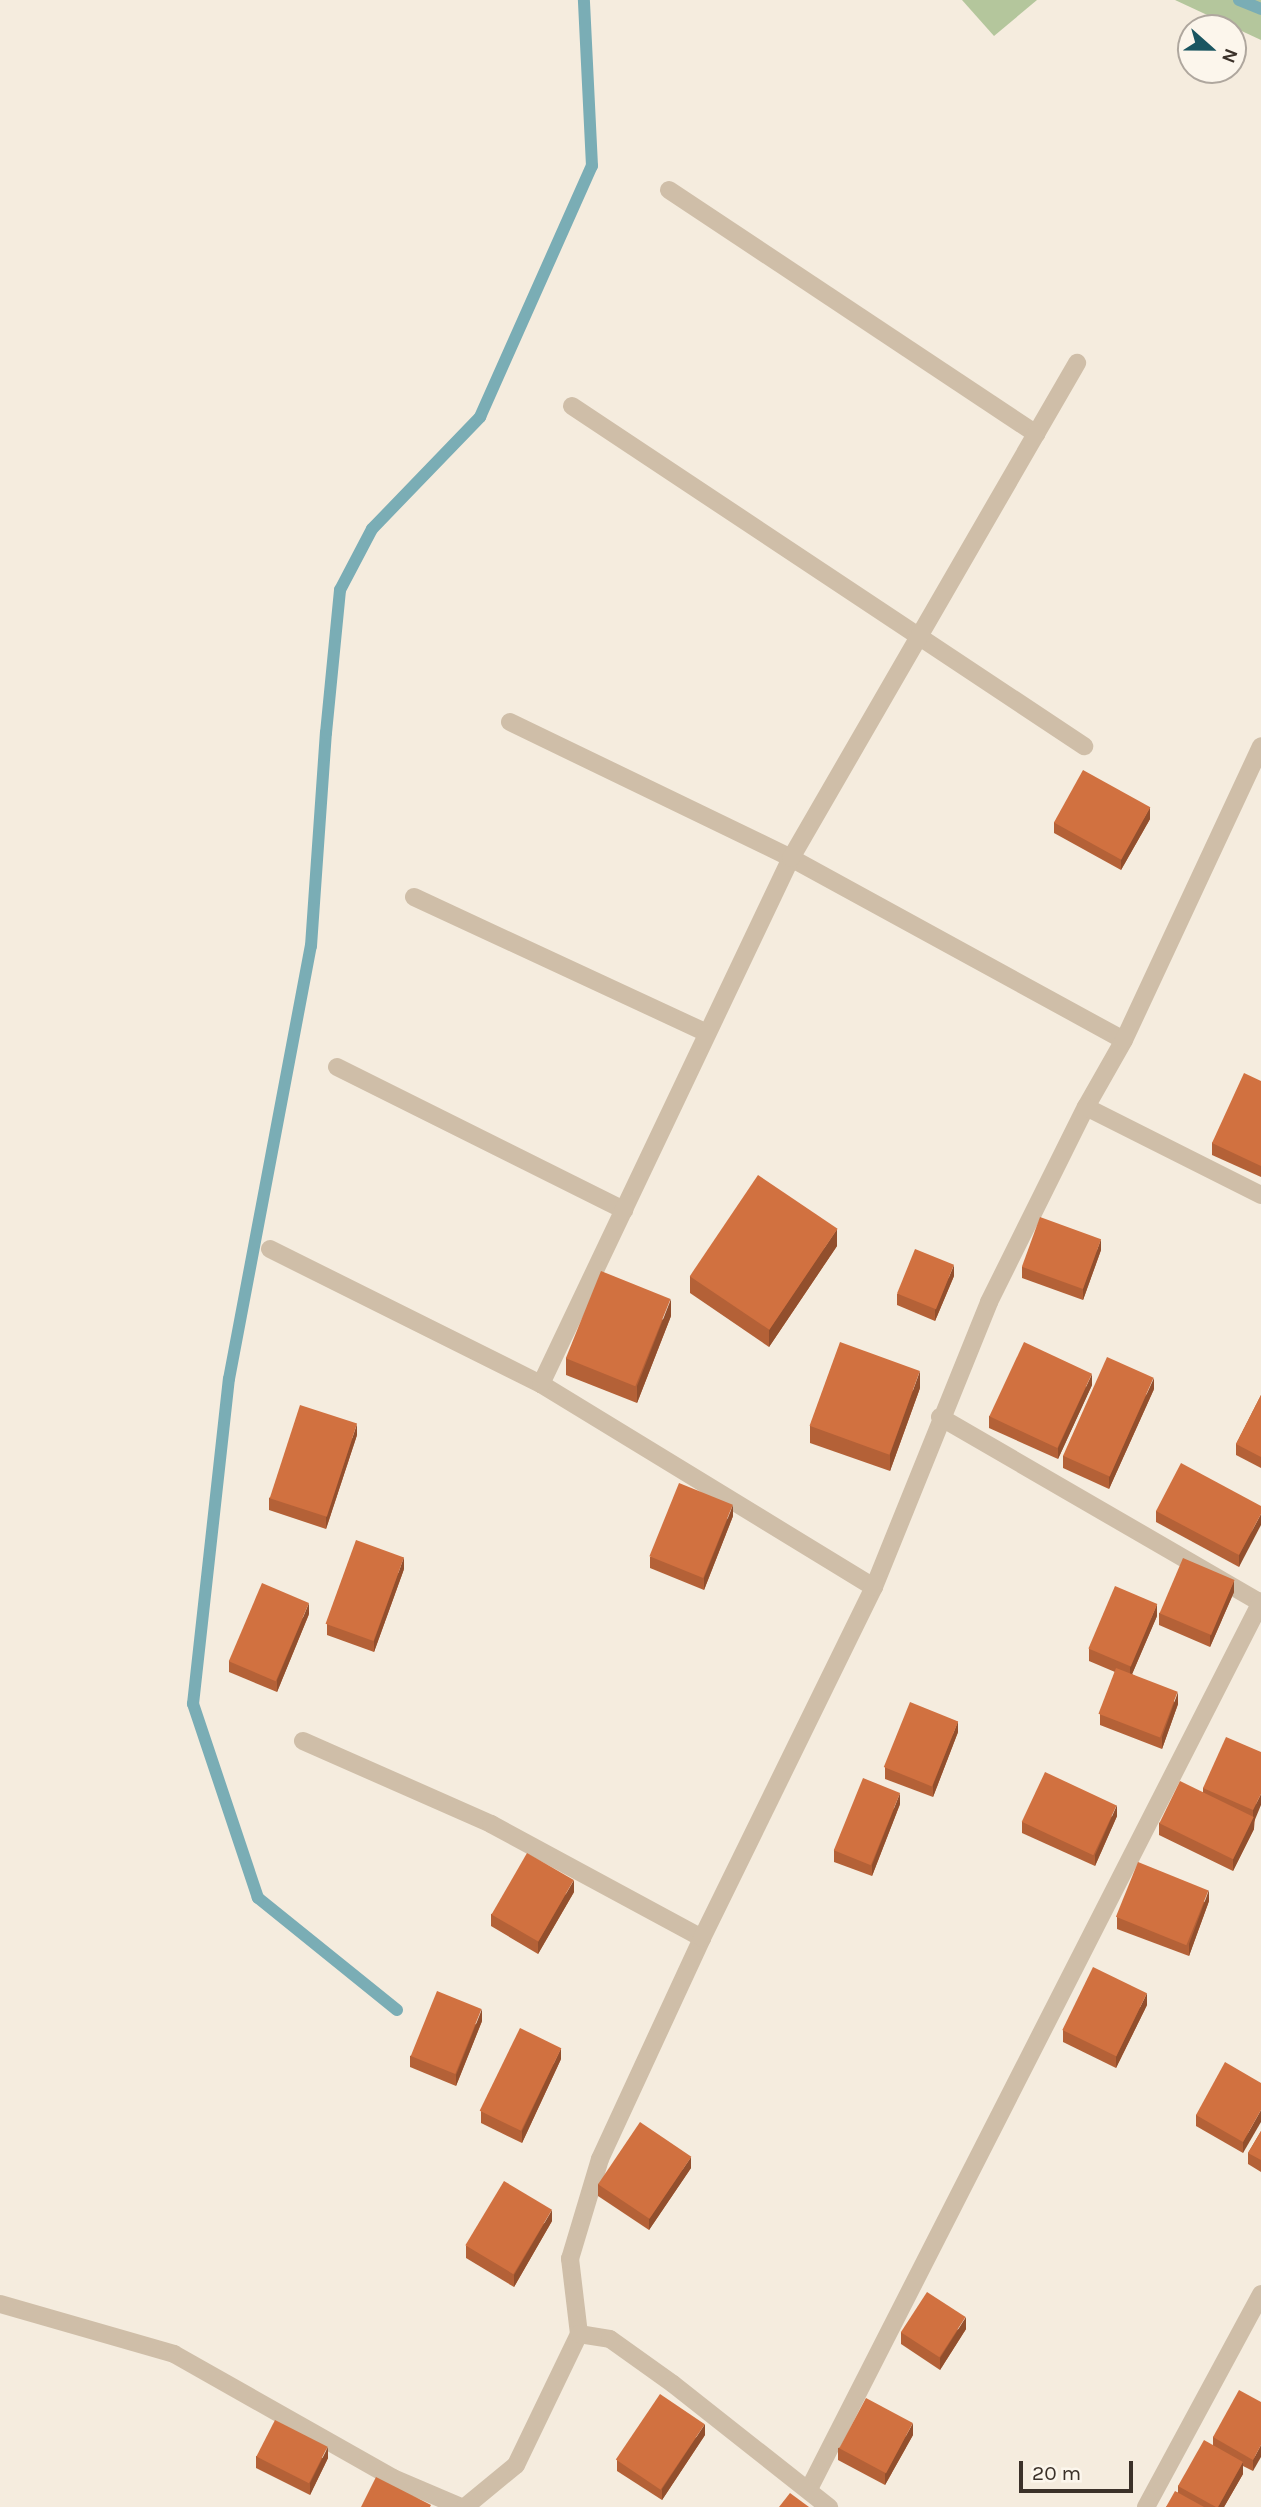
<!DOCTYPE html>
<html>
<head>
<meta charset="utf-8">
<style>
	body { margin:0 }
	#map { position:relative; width:1261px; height:2507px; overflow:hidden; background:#f5ecde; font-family:Karla,sans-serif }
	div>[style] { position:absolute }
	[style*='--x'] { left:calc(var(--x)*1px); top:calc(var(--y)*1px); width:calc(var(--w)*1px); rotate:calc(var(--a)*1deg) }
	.green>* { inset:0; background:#b4c69c }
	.stream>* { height:12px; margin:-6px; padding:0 6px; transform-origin:6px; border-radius:6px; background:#7aadb5 }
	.lane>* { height:18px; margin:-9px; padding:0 9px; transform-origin:9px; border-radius:9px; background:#cfbea8 }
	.street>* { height:18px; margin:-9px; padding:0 9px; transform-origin:9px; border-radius:9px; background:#cfbea8 }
	.wall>* { inset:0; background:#b46137 }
	.shaded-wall>* { inset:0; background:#924f2d }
	.building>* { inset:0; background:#d17140; transform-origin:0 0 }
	span { translate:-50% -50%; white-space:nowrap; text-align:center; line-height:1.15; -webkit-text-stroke:6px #fcf6ec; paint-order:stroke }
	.north { position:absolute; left:1177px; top:14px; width:70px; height:70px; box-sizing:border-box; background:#fcf6ec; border:2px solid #afa79e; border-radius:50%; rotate:111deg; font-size:19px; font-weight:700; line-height:28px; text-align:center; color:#3b3129 }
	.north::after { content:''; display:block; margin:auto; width:24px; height:32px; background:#1a5661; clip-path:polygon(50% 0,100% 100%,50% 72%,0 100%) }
	.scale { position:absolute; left:1019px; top:2461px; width:114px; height:32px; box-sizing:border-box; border:4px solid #3b3129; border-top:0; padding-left:9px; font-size:21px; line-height:24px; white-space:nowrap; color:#3b3129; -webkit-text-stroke:5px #fcf6ec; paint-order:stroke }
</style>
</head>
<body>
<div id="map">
	<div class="green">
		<div style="clip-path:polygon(962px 0,1037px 0,994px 36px)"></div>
		<div style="clip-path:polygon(1175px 0,1261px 0,1261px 40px)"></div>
	</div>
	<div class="stream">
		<div style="--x:1239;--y:0;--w:24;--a:22"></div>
		<div style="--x:397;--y:2010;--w:179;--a:-141.1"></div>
		<div style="--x:258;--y:1898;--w:205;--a:-108.5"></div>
		<div style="--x:193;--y:1704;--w:327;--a:-83.7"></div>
		<div style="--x:229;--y:1379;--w:441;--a:-79.3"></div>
		<div style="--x:311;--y:946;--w:214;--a:-86"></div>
		<div style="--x:326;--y:733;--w:144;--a:-84.4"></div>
		<div style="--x:340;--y:590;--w:69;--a:-62.3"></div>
		<div style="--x:372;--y:529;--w:156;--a:-46"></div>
		<div style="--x:480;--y:417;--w:275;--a:-66"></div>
		<div style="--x:592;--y:166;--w:166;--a:-92.8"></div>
	</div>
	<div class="lane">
		<div style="--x:303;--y:1741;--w:206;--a:23.8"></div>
		<div style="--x:491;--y:1824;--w:240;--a:28.4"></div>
	</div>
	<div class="street">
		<div style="--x:669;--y:190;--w:441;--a:33.6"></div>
		<div style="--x:572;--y:406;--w:615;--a:33.59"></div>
		<div style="--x:510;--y:722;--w:312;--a:25.8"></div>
		<div style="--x:791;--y:858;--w:379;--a:28.7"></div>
		<div style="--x:1124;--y:1040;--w:77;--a:119.6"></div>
		<div style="--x:414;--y:897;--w:323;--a:24.9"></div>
		<div style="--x:1124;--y:1040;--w:324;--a:-65"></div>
		<div style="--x:337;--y:1067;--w:321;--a:26.5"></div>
		<div style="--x:270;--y:1249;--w:303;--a:26.5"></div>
		<div style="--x:541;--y:1384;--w:390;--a:31.4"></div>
		<div style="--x:541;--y:1384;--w:582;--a:-64.58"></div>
		<div style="--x:791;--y:858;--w:572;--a:-59.98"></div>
		<div style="--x:940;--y:1417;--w:371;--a:30.1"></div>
		<div style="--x:0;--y:2304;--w:181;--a:16"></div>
		<div style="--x:174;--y:2354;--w:252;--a:29.5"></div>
		<div style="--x:393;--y:2478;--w:74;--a:23.1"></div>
		<div style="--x:579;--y:2334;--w:76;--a:-96.8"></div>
		<div style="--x:570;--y:2259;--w:104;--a:-73.3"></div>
		<div style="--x:600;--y:2159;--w:243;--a:-65.2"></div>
		<div style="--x:702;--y:1938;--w:391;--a:-63.9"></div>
		<div style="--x:874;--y:1587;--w:307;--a:-68"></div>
		<div style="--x:989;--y:1302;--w:218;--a:-63.6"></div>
		<div style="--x:1086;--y:1107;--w:196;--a:26.7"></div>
		<div style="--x:809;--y:2489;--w:996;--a:-63"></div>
		<div style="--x:465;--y:2507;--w:66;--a:-39.5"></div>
		<div style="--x:516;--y:2465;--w:145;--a:-64.3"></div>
		<div style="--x:579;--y:2334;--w:31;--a:9"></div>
		<div style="--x:610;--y:2339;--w:77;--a:35.5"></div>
		<div style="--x:673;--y:2384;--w:199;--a:38.3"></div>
		<div style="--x:1146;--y:2507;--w:242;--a:-61.6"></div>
	</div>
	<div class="wall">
		<div style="clip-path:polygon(1150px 819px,1121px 870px,1054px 833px,1054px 822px)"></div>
		<div style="clip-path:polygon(1261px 1081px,1261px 1177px,1212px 1155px,1212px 1143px)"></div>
		<div style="clip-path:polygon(837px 1246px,769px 1347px,690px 1293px,690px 1276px)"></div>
		<div style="clip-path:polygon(1101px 1250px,1083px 1300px,1022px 1278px,1022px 1267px)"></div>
		<div style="clip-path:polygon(954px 1276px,935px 1321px,897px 1305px,897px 1294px)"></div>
		<div style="clip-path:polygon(671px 1316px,637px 1403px,566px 1375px,566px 1358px)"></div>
		<div style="clip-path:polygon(1092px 1385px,1058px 1459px,989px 1428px,989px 1416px)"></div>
		<div style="clip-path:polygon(920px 1388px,890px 1471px,810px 1443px,810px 1426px)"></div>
		<div style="clip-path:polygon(1154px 1389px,1109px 1489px,1063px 1468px,1063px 1456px)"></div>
		<div style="clip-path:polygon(1261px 1395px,1261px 1468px,1236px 1455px,1236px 1444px)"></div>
		<div style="clip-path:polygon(357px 1435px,326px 1529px,269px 1510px,269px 1498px)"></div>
		<div style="clip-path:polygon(1261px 1506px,1239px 1567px,1156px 1522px,1156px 1511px)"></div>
		<div style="clip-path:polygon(733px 1516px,704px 1590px,650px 1568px,650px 1557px)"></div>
		<div style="clip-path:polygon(404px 1569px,374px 1652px,327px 1635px,327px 1624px)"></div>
		<div style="clip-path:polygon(1234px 1592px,1210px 1647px,1159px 1625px,1159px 1613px)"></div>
		<div style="clip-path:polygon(309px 1614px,277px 1692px,229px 1672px,229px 1661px)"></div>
		<div style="clip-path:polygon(1157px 1616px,1132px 1674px,1178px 1704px,1162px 1749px,1100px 1725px,1100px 1714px,1115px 1672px,1089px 1661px,1089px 1649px)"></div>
		<div style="clip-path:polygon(958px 1732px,933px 1797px,885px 1779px,885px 1767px)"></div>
		<div style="clip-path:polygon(1261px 1752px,1254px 1829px,1233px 1871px,1159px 1835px,1159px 1823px,1203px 1792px,1203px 1788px)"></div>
		<div style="clip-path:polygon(900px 1804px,872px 1876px,834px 1862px,834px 1850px)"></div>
		<div style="clip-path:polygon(1117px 1816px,1095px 1866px,1022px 1833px,1022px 1822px)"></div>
		<div style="clip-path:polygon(574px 1892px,538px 1954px,491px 1926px,491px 1914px)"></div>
		<div style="clip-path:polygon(1209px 1901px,1189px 1956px,1117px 1929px,1117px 1917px)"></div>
		<div style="clip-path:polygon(1147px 2005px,1116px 2068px,1063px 2042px,1063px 2030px)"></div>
		<div style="clip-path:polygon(482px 2021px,456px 2086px,410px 2067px,410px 2056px)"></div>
		<div style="clip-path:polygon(561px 2059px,522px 2143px,481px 2123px,481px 2111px)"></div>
		<div style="clip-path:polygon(1261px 2083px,1243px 2153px,1196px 2126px,1196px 2115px)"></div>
		<div style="clip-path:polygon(1261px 2131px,1261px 2172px,1248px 2164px,1248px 2153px)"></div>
		<div style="clip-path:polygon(691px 2168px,649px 2230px,598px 2196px,598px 2184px)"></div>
		<div style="clip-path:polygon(552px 2221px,514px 2287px,466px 2258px,466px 2246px)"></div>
		<div style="clip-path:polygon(966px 2329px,940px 2370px,901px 2344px,901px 2332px)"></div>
		<div style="clip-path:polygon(1261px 2402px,1253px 2471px,1243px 2466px,1243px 2474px,1224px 2507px,1166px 2507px,1178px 2492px,1178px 2486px,1213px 2445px,1213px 2437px)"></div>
		<div style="clip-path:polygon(705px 2435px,662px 2500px,617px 2471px,617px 2460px)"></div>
		<div style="clip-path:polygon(913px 2435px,885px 2485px,838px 2460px,838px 2448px)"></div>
		<div style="clip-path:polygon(256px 2456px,328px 2458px,310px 2495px,256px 2468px)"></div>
	</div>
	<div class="shaded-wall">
		<div style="clip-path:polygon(1150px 807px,1150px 819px,1121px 870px,1121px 859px)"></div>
		<div style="clip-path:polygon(837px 1229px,837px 1246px,769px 1347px,769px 1330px)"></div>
		<div style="clip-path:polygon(1101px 1239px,1101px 1250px,1083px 1300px,1083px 1288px)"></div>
		<div style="clip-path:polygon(954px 1265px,954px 1276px,935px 1321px,935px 1310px)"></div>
		<div style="clip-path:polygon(671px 1299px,671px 1316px,637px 1403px,637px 1386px)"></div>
		<div style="clip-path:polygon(920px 1371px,920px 1388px,890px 1471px,890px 1454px)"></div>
		<div style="clip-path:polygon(1092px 1374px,1092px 1385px,1058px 1459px,1058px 1448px)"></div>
		<div style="clip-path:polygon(1154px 1378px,1154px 1389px,1109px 1489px,1109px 1477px)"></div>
		<div style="clip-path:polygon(357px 1424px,357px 1435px,326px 1529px,326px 1517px)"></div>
		<div style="clip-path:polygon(733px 1505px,733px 1516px,704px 1590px,704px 1578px)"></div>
		<div style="clip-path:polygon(1261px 1514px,1261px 1525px,1239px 1567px,1239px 1555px)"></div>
		<div style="clip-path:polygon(404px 1557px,404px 1569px,374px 1652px,374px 1641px)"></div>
		<div style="clip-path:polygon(1234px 1580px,1234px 1592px,1210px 1647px,1210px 1636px)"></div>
		<div style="clip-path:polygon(309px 1603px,309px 1614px,277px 1692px,277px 1680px)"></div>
		<div style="clip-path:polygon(1157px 1604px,1157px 1616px,1130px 1679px,1130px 1667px)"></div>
		<div style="clip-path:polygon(1178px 1692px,1178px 1704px,1162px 1749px,1162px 1737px)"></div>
		<div style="clip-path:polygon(958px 1721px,958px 1732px,933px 1797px,933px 1785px)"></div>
		<div style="clip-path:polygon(900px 1793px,900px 1804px,872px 1876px,872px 1865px)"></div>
		<div style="clip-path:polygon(1261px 1794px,1261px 1805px,1254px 1822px,1254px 1829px,1233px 1871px,1233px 1859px,1253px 1817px,1253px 1810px)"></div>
		<div style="clip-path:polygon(1117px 1805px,1117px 1816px,1095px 1866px,1095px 1855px)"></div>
		<div style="clip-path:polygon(574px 1880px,574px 1892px,538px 1954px,538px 1942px)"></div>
		<div style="clip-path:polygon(1209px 1890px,1209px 1901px,1189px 1956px,1189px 1944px)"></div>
		<div style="clip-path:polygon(1147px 1993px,1147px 2005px,1116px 2068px,1116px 2057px)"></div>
		<div style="clip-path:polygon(482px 2009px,482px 2021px,456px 2086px,456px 2075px)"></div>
		<div style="clip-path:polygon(561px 2048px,561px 2059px,522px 2143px,522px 2131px)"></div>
		<div style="clip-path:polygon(1261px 2110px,1261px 2122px,1243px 2153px,1243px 2142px)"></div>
		<div style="clip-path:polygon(691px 2157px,691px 2168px,649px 2230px,649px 2219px)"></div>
		<div style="clip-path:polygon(552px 2210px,552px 2221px,514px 2287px,514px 2275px)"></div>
		<div style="clip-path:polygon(966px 2317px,966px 2329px,940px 2370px,940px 2358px)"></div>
		<div style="clip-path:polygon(913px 2423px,913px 2435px,885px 2485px,885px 2474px)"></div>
		<div style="clip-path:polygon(705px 2424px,705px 2435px,662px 2500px,662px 2489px)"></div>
		<div style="clip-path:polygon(1261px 2445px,1261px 2457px,1253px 2471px,1253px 2460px)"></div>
		<div style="clip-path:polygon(328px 2447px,328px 2458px,310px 2495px,310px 2483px)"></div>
		<div style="clip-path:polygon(1243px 2462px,1243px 2474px,1224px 2507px,1218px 2507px)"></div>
	</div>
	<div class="building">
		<div style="left:1083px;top:770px;width:77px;height:60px;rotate:29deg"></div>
		<div style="clip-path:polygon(1244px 1073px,1261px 1081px,1261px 1166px,1212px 1143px)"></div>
		<div style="left:758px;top:1175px;width:96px;height:122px;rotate:34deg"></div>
		<div style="left:1040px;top:1217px;width:65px;height:53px;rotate:20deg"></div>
		<div style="left:915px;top:1249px;width:42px;height:48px;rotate:22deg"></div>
		<div style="left:601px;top:1271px;width:75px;height:94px;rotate:22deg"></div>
		<div style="left:840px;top:1342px;width:85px;height:89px;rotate:20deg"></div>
		<div style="left:1024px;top:1342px;width:75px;height:82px;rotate:25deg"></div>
		<div style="left:1107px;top:1357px;width:51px;height:108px;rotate:24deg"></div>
		<div style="clip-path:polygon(1261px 1395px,1261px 1457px,1236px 1444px)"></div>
		<div style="left:300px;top:1405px;width:60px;height:98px;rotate:18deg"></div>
		<div style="clip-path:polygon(1181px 1463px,1261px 1506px,1261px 1514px,1239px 1555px,1156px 1511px)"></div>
		<div style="left:679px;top:1483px;width:58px;height:79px;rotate:22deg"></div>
		<div style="left:356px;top:1540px;width:51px;height:89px;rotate:20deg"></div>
		<div style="left:1183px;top:1558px;width:56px;height:60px;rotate:23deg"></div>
		<div style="left:262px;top:1583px;width:51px;height:85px;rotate:23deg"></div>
		<div style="left:1115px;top:1586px;width:46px;height:68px;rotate:23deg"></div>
		<div style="left:1116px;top:1668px;width:66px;height:49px;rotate:21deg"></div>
		<div style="left:910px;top:1702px;width:52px;height:70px;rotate:22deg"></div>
		<div style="clip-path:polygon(1226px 1737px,1261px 1752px,1261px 1794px,1253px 1810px,1203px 1788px)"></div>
		<div style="left:1045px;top:1772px;width:79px;height:55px;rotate:25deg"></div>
		<div style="left:863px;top:1778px;width:40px;height:78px;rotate:22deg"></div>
		<div style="left:1180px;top:1781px;width:82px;height:47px;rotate:26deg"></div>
		<div style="left:527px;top:1853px;width:54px;height:71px;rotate:30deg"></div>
		<div style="left:1138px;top:1862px;width:76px;height:59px;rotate:22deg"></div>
		<div style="left:1093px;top:1967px;width:60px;height:70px;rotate:26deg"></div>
		<div style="left:437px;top:1991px;width:48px;height:70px;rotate:22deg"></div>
		<div style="left:520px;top:2028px;width:46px;height:92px;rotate:26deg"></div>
		<div style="clip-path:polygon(1225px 2062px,1261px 2083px,1261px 2110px,1243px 2142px,1196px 2115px)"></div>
		<div style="left:640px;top:2122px;width:62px;height:75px;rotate:34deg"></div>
		<div style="clip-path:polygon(1261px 2131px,1261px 2160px,1248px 2153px)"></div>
		<div style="left:504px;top:2181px;width:56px;height:75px;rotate:31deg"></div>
		<div style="left:927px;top:2292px;width:46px;height:48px;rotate:33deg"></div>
		<div style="clip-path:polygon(1239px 2390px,1261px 2402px,1261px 2445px,1253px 2460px,1213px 2437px)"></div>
		<div style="left:660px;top:2394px;width:54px;height:79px;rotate:34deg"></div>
		<div style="left:866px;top:2398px;width:53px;height:57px;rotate:28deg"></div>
		<div style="left:275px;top:2420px;width:59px;height:41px;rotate:27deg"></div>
		<div style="clip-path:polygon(1204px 2440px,1243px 2462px,1218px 2507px,1216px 2507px,1178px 2486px)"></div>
		<div style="clip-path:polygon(376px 2477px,431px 2505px,430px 2507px,361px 2507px)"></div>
		<div style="clip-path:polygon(1175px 2491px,1204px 2507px,1166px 2507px)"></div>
		<div style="clip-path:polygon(790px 2493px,809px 2507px,779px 2507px)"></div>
	</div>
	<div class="north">N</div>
	<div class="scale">20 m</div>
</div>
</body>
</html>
